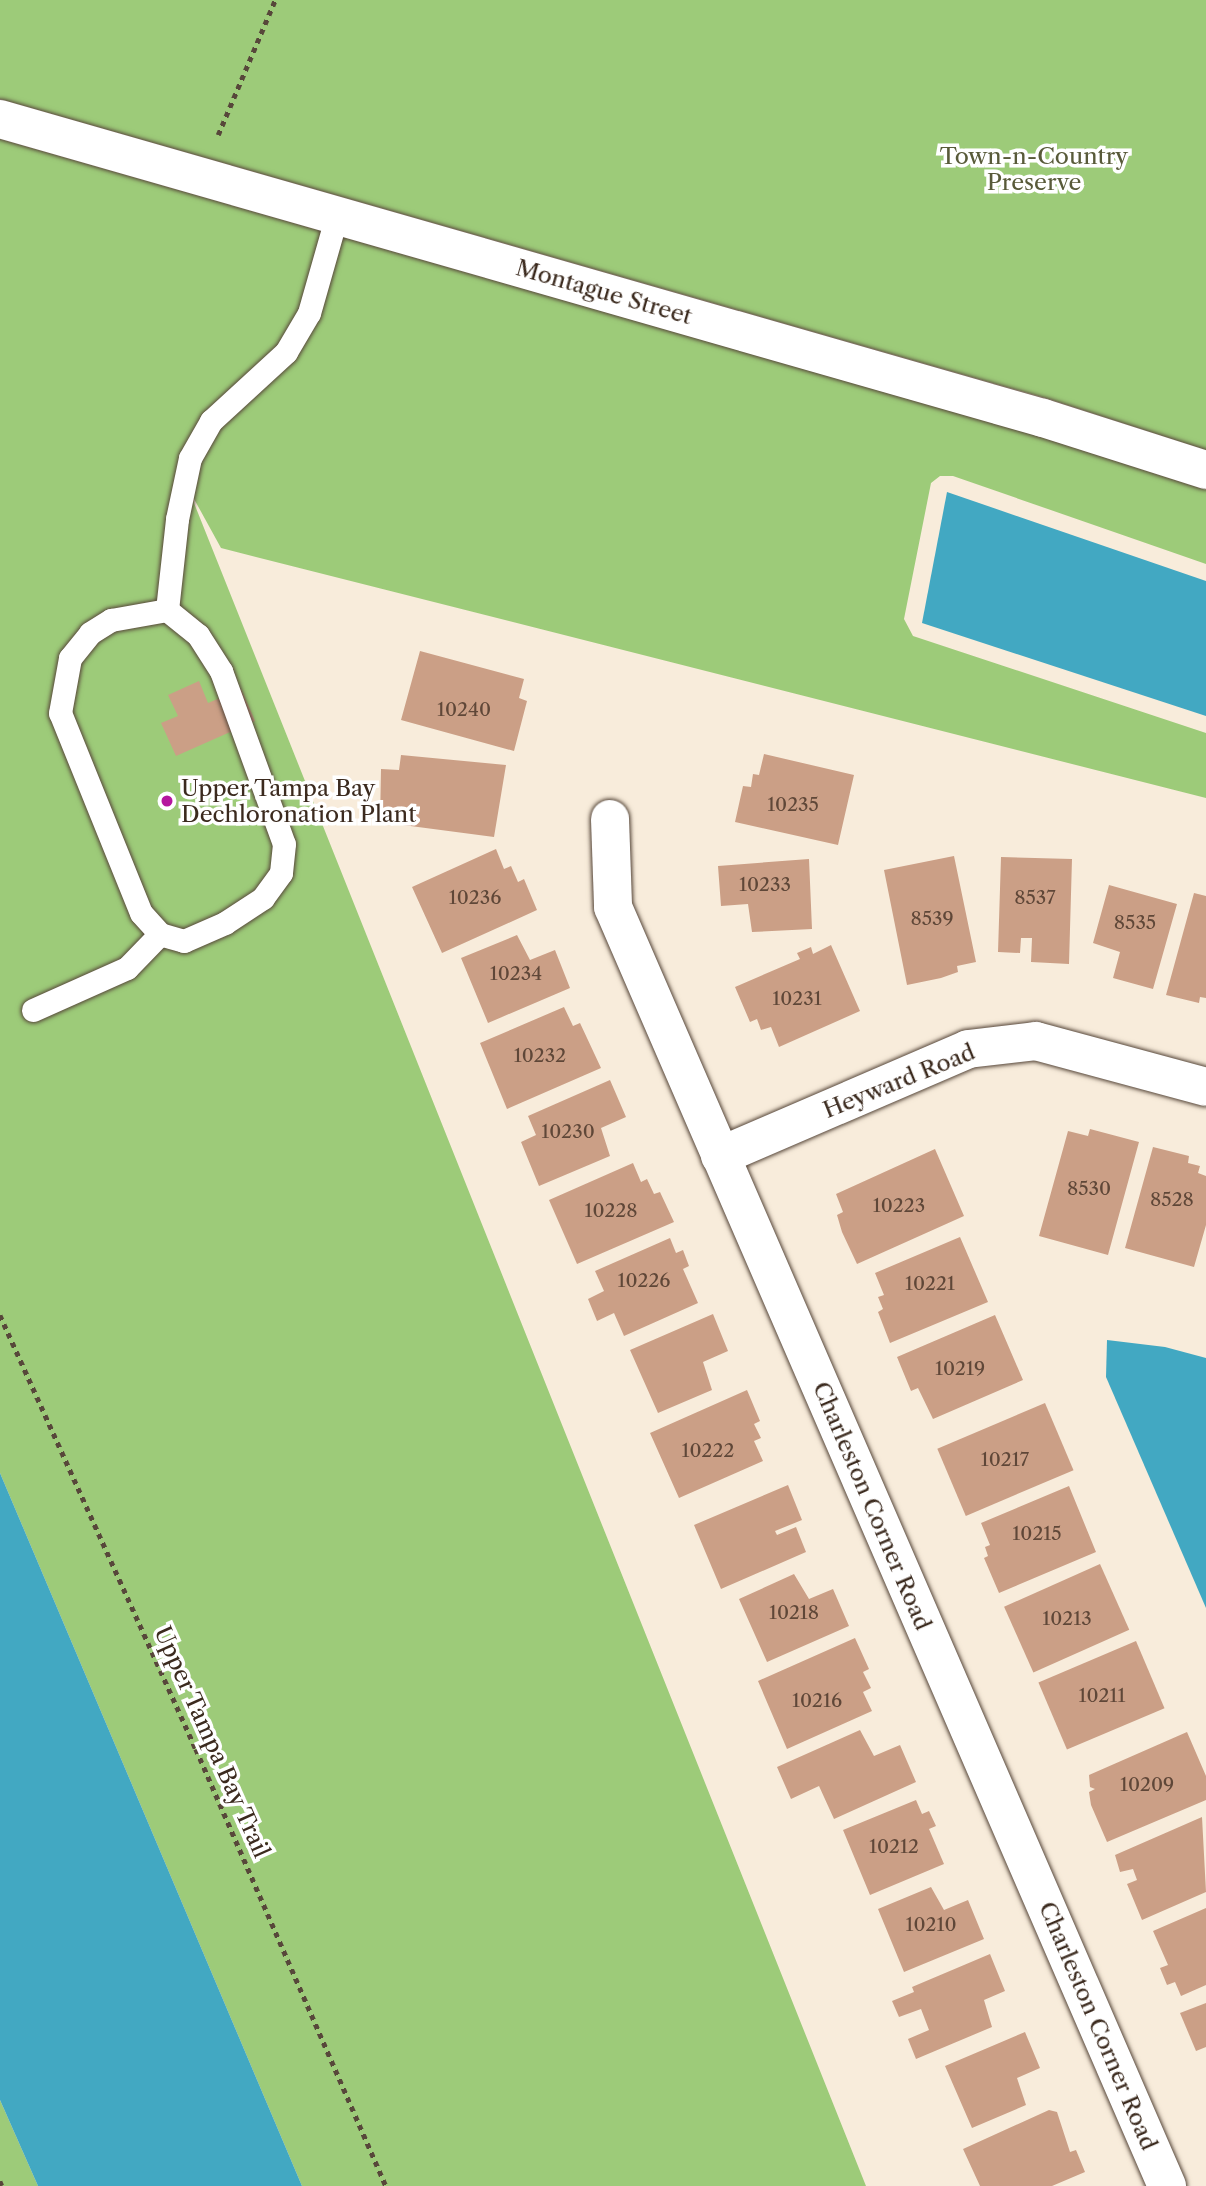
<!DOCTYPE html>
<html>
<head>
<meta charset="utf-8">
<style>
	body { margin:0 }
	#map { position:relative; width:1206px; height:2186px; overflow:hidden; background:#f8ecdb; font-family:"Libre Caslon Text",serif }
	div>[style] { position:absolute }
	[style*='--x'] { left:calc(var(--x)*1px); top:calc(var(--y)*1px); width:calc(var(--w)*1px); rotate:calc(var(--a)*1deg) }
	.green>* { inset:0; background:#9dcb79 }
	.water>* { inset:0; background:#42a8c2 }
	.building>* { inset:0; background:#cb9f86; transform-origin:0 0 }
	.path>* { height:4.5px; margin-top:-2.25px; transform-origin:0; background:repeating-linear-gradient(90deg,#57473a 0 5px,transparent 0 10px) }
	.roads { filter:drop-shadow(0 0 2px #57473a) drop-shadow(0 0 2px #57473a) }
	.lane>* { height:23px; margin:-11.5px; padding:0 11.5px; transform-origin:11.5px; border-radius:11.5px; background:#fff }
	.street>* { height:38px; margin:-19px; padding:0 19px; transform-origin:19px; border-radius:19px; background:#fff }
	.secondary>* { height:38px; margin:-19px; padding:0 19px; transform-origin:19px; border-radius:19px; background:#fff }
	.dots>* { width:19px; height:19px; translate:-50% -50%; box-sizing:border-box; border:4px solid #fff; border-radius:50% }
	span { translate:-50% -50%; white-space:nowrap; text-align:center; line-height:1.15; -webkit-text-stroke:7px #fff; paint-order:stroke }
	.number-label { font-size:19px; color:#5f4738 }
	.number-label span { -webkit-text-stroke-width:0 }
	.park-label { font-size:23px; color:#585a39 }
	.street-label { font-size:23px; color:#3b2a1e }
	.poi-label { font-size:23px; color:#3b2a1e }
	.left { translate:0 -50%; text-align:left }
</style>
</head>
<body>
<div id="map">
	<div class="green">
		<div style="clip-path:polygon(0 0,1206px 0,1206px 450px,1049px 399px,0 99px)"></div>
		<div style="clip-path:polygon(0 139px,1038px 436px,1206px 490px,1206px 564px,953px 476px,940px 476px,931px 483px,904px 619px,913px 636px,1206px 733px,1206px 798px,221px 548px,188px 488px,866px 2186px,302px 2186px,0 1473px)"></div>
		<div style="clip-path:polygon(0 2100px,38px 2186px,0 2186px)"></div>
	</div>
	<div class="water">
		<div style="clip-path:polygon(947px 492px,1206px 581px,1206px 716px,922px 623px)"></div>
		<div style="clip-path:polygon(1107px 1340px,1165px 1347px,1206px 1358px,1206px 1608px,1106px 1377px)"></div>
		<div style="clip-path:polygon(0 1473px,302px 2186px,38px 2186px,0 2100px)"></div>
	</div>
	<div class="building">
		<div style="clip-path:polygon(420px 651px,524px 679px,519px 698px,527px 701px,514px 751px,401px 720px)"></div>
		<div style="clip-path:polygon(199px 681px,208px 703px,241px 689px,255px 721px,176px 756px,161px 723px,178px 716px,168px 695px)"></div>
		<div style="clip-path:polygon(764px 754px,854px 775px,838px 845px,735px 822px,743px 786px,751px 787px,753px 774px,759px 775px)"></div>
		<div style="clip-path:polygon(401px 755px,506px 765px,494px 837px,380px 822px,381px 769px,399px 770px)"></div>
		<div style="clip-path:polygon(496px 849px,504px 869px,511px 866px,518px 882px,524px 879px,537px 910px,442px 953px,412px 887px)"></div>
		<div style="clip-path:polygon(954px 856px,976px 962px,957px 966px,958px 972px,941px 978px,907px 985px,884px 870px)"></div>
		<div style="clip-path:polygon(1001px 857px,1072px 859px,1069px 964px,1031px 962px,1032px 938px,1021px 938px,1020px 953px,998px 952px)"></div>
		<div style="clip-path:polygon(809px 859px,812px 929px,752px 932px,748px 904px,721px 906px,718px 866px)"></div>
		<div style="clip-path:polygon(1109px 885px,1177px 904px,1153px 989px,1113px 978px,1120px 952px,1093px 943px)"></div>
		<div style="clip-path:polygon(1194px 893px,1206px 896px,1206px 998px,1200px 997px,1199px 1003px,1166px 995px)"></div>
		<div style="clip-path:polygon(517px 935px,530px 960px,555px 950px,570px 988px,488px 1023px,461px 958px)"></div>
		<div style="clip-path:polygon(831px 945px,860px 1011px,779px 1047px,771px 1027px,761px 1030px,757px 1019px,750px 1022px,735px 987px,800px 959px,797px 953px,811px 947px,813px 954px)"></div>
		<div style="clip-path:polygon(564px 1007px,573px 1026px,580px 1023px,601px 1068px,507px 1109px,480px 1043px)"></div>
		<div style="clip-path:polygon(610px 1080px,626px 1117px,601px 1128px,610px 1156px,539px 1186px,521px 1142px,536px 1135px,528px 1116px)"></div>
		<div style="clip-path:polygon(1090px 1129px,1139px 1142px,1108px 1255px,1039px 1236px,1068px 1131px,1088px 1136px)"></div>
		<div style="clip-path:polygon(1153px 1147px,1189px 1156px,1188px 1163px,1200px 1166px,1198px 1173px,1206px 1176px,1206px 1225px,1194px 1267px,1125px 1248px)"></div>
		<div style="clip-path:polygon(935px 1149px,964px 1216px,857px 1264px,842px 1232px,837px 1215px,843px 1212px,836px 1194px)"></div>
		<div style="clip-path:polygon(633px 1163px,641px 1182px,647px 1179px,654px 1194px,660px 1192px,674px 1222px,577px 1264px,549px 1200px)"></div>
		<div style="clip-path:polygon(960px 1237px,988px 1302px,890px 1343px,878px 1312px,883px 1309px,878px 1297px,884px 1295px,875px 1273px)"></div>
		<div style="clip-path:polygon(670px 1238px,676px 1253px,683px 1250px,689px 1266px,683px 1269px,698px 1303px,624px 1336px,614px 1313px,597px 1321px,588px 1299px,604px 1291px,595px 1271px)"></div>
		<div style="clip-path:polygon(713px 1314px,728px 1351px,703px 1362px,712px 1390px,658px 1413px,630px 1350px)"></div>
		<div style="clip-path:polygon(995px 1315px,1023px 1380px,933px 1419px,918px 1388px,911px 1391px,897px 1357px)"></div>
		<div style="clip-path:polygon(747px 1390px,760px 1421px,754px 1424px,761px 1438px,754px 1441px,763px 1461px,679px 1498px,650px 1433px)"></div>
		<div style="left:1045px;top:1403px;width:73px;height:117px;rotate:67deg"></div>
		<div style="clip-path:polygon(788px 1485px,802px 1520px,775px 1531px,777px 1535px,796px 1527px,806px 1552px,721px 1589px,694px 1525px)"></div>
		<div style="clip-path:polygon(1069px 1486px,1096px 1552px,999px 1593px,984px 1558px,988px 1556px,985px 1547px,990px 1545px,981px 1523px)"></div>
		<div style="left:1100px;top:1564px;width:72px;height:105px;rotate:66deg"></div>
		<div style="clip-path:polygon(794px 1574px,809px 1599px,833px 1589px,849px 1626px,767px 1662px,739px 1599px)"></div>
		<div style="clip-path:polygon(855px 1638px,869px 1669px,863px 1672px,871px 1688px,863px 1692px,872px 1711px,787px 1749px,758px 1681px)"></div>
		<div style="left:1136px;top:1641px;width:73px;height:106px;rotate:67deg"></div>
		<div style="clip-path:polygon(860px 1730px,874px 1756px,900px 1745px,916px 1782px,834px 1819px,819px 1786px,791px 1799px,777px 1767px)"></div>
		<div style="clip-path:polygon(1187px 1732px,1206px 1776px,1206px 1800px,1107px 1842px,1091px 1805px,1089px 1792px,1095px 1789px,1090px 1787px,1089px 1775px)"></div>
		<div style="clip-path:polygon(916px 1800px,922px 1814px,929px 1811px,936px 1826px,929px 1829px,944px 1864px,870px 1895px,843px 1830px)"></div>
		<div style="clip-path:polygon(1202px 1817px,1206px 1892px,1142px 1920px,1127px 1884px,1137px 1880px,1133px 1869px,1120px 1872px,1115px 1855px)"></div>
		<div style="clip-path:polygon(931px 1887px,944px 1910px,968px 1900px,984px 1939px,904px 1972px,878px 1909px)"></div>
		<div style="clip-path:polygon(1206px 1908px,1206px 1985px,1181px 1996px,1175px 1982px,1167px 1985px,1160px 1968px,1168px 1965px,1153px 1931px)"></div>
		<div style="clip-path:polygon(990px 1954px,1005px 1991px,984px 2000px,992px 2027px,916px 2059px,908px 2039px,929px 2030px,921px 2009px,899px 2017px,892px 2001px,914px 1992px,912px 1987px)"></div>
		<div style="clip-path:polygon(1206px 2003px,1206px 2047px,1196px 2051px,1180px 2013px)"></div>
		<div style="clip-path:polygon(1025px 2032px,1040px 2068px,1017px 2078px,1026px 2105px,972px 2128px,945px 2066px)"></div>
		<div style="clip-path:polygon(1049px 2110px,1057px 2112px,1070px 2152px,1076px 2150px,1085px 2172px,1052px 2186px,980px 2186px,963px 2149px)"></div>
	</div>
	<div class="path">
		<div style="--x:218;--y:135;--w:147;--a:-67.1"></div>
		<div style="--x:0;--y:1315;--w:476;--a:65.7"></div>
		<div style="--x:196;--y:1749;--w:477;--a:66.5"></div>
		<div style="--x:0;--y:2181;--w:5;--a:68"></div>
	</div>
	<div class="roads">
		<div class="lane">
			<div style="--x:167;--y:610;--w:40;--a:39"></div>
			<div style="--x:198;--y:635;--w:43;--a:57.4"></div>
			<div style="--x:221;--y:671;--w:184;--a:70"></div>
			<div style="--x:284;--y:844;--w:29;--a:96"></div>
			<div style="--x:281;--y:873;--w:31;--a:126"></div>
			<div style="--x:263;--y:898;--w:45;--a:146.7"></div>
			<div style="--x:225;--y:923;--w:45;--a:156.3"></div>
			<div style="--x:184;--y:941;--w:25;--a:-164"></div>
			<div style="--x:160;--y:934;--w:28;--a:-132"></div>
			<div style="--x:141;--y:913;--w:216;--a:-112"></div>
			<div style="--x:60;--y:713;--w:56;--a:-79.7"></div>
			<div style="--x:70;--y:658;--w:32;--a:-51"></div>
			<div style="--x:90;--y:633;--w:25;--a:-32"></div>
			<div style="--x:111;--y:620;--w:57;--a:-10.1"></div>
			<div style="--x:167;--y:610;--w:92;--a:-83.7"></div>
			<div style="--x:177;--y:519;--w:62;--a:-78"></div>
			<div style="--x:190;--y:458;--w:43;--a:-60.4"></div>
			<div style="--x:211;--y:421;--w:102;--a:-42.6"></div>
			<div style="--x:286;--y:352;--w:45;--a:-59.5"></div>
			<div style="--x:309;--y:313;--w:102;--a:-74.1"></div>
			<div style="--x:33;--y:1010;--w:103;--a:-24.1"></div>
			<div style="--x:127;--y:968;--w:47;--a:-45.9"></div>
		</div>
		<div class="street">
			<div style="--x:610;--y:819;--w:88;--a:88"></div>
			<div style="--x:613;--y:907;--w:1394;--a:66.58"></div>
			<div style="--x:720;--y:1156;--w:270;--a:-23.3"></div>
			<div style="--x:968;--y:1049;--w:68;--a:-6.7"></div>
			<div style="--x:1036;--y:1041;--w:176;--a:15.1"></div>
		</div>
		<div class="secondary">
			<div style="--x:0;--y:119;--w:1085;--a:16"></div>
			<div style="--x:1043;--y:418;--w:171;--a:17.7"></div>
		</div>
	</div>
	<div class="dots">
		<div style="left:167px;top:801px;background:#b5179e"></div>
	</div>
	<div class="number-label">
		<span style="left:464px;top:710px">10240</span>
		<span style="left:793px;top:805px">10235</span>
		<span style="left:765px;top:885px">10233</span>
		<span style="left:475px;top:898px">10236</span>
		<span style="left:1035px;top:898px">8537</span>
		<span style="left:932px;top:919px">8539</span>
		<span style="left:1135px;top:923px">8535</span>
		<span style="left:516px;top:974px">10234</span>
		<span style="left:797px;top:999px">10231</span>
		<span style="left:540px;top:1056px">10232</span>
		<span style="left:568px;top:1132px">10230</span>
		<span style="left:1089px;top:1189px">8530</span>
		<span style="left:1172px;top:1200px">8528</span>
		<span style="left:899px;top:1206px">10223</span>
		<span style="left:611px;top:1211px">10228</span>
		<span style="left:644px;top:1281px">10226</span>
		<span style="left:930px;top:1284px">10221</span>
		<span style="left:960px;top:1369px">10219</span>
		<span style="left:708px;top:1451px">10222</span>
		<span style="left:1005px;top:1460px">10217</span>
		<span style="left:1037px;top:1534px">10215</span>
		<span style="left:794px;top:1613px">10218</span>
		<span style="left:1067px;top:1619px">10213</span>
		<span style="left:1102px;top:1696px">10211</span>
		<span style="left:817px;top:1701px">10216</span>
		<span style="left:1147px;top:1785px">10209</span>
		<span style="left:894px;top:1847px">10212</span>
		<span style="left:931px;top:1925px">10210</span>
	</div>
	<div class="park-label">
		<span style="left:1034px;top:169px">Town-n-Country<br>Preserve</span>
	</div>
	<div class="street-label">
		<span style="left:604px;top:292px;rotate:16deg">Montague Street</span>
		<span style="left:899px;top:1081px;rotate:-22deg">Heyward Road</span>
		<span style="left:872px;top:1506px;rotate:67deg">Charleston Corner Road</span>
		<span style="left:212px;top:1742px;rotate:66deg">Upper Tampa Bay Trail</span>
		<span style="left:1098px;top:2026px;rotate:67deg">Charleston Corner Road</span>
	</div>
	<div class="poi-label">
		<span class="left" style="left:181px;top:801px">Upper Tampa Bay<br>Dechloronation Plant</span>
	</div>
</div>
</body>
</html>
